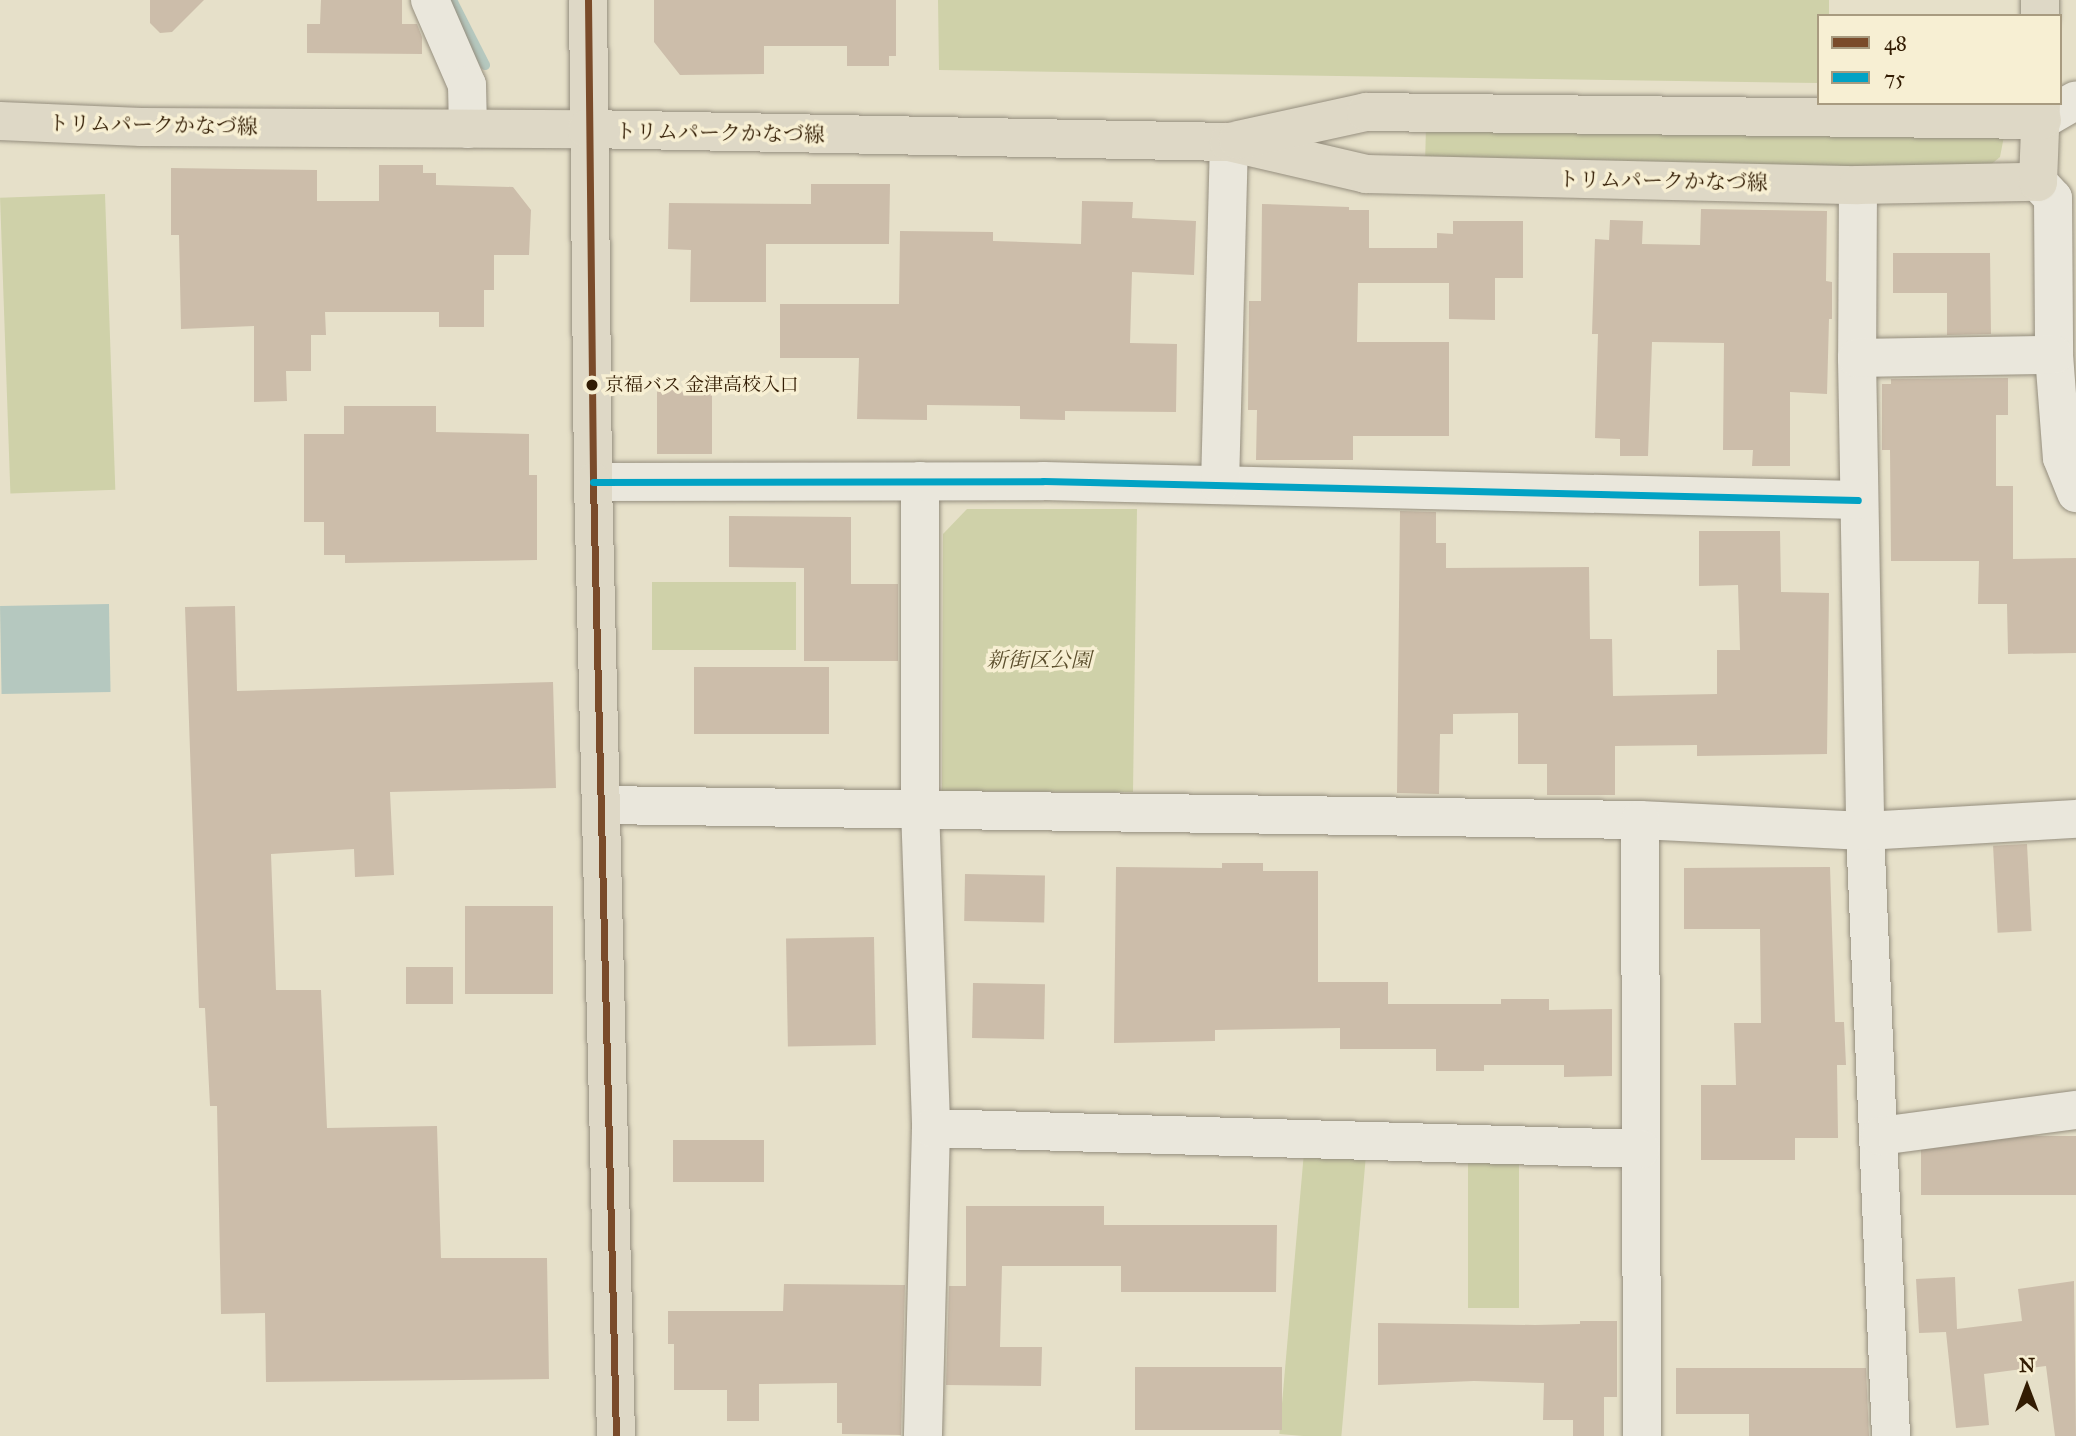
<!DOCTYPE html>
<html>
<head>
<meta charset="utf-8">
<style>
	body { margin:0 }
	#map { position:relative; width:2076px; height:1436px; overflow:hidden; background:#e6e0c9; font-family:"IM FELL Great Primer","Noto Serif JP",serif }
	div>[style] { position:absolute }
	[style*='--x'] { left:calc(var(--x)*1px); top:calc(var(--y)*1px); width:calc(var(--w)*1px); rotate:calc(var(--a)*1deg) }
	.green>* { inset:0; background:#cfd1a9; transform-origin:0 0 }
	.water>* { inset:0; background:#b5c8bf; transform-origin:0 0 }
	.stream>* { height:10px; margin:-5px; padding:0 5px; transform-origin:5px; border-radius:5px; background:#b5c8bf }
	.building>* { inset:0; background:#ccbdaa; transform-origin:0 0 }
	.roads { filter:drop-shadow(0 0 2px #958e7e) drop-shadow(0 0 2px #958e7e) }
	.minor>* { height:38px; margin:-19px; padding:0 19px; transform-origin:19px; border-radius:19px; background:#eae7dc }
	.major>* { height:38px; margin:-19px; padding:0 19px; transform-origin:19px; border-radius:19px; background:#ded8c6 }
	.bus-1>* { height:7px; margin:-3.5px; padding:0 3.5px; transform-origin:3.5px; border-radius:3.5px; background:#7a4b2a }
	.bus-2>* { height:7px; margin:-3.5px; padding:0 3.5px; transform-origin:3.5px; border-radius:3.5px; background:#02a2c4 }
	.dots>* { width:19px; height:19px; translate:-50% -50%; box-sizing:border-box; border:4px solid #f7efd3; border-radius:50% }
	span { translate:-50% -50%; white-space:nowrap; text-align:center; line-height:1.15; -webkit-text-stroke:7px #f7efd3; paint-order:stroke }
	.bus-label { font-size:19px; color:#321c03 }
	.left { translate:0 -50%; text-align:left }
	.street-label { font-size:21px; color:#321c03 }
	.park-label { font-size:21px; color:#5c4f2d; font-style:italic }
	.legend { position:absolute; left:1817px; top:14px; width:245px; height:91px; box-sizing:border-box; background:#f7efd3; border:2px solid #a89b80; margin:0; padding:9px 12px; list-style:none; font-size:21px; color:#321c03 }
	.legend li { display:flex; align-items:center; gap:14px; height:35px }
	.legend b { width:35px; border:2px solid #a89b80 }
	.north { position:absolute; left:1992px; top:1352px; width:70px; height:70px; -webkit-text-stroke:5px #f7efd3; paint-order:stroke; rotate:0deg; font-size:19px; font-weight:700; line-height:28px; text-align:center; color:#321c03 }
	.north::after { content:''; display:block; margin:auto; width:24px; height:32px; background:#321c03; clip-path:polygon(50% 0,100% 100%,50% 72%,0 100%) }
</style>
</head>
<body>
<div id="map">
	<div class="green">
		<div style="clip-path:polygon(938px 0,1829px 0,1829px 16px,1819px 16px,1819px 83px,939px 70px)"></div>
		<div style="clip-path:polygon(1426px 125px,2005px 131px,2000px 157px,1989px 166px,1425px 166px)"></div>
		<div style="left:105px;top:194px;width:296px;height:105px;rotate:88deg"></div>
		<div style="clip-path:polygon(967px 509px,1137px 509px,1133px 792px,942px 791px,943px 534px)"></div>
		<div style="left:652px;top:582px;width:144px;height:68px"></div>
		<div style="left:1304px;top:1152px;width:62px;height:283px;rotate:5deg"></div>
		<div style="left:1468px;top:1157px;width:51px;height:151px"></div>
	</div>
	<div class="water">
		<div style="left:109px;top:604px;width:88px;height:109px;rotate:89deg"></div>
	</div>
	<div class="stream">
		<div style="--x:452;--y:0;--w:73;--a:63.1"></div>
	</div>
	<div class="building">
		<div style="clip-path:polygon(150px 0,204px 0,172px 32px,160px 33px,150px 23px)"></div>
		<div style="clip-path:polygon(321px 0,402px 0,402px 24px,417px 24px,422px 37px,422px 54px,307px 53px,307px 24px,320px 24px)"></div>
		<div style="clip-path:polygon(654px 0,896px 0,896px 56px,889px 56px,889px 66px,847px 66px,847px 46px,764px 46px,764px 74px,680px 75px,654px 42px)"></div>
		<div style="clip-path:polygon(379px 165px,423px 165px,423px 173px,436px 173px,436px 185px,513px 187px,531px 210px,529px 255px,494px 255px,494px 290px,484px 290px,484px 327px,439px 327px,439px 312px,325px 312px,326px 335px,311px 335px,311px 371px,286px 371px,287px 401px,254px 402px,254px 326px,181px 329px,179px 235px,171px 235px,171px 168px,317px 170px,317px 201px,379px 201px)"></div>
		<div style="clip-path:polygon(811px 184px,890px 184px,889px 244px,766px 244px,766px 302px,690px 302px,691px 250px,668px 249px,669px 203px,811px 204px)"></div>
		<div style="clip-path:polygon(1082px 201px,1133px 202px,1132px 218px,1196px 221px,1194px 275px,1132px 272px,1130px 343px,1177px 344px,1176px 412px,1065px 411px,1065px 420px,1020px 419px,1020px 406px,927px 405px,927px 420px,857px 419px,859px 358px,780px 358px,780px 304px,899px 304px,900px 231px,993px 232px,993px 241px,1081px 244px)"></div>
		<div style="clip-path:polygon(1262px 204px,1349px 207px,1349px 210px,1369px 210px,1369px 248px,1437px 248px,1437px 233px,1453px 234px,1453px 221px,1523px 221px,1523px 278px,1495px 278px,1495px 320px,1449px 319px,1449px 283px,1358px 283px,1357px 342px,1449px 342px,1449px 436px,1353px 436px,1353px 460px,1256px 460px,1257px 410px,1248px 410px,1249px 301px,1261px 301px)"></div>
		<div style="clip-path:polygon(1701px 209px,1827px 211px,1826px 281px,1832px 282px,1832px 319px,1829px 319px,1827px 394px,1790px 392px,1790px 466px,1752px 466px,1753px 450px,1723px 450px,1724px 343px,1652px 342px,1648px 456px,1620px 456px,1620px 439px,1595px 438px,1598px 334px,1592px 334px,1595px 239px,1609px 240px,1610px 220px,1643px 221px,1642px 244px,1700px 245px)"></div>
		<div style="clip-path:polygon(1893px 253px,1990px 253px,1991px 334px,1947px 335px,1947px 293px,1893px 293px)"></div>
		<div style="clip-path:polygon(2008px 378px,2008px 415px,1996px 415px,1996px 486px,2013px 486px,2013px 559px,2076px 558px,2076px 653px,2008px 654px,2007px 604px,1978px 604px,1979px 561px,1891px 561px,1890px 450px,1882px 450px,1882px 384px,1891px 384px,1891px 379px)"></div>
		<div style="left:712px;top:388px;width:66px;height:55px;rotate:90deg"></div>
		<div style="clip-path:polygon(344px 406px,436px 406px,436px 432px,529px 434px,529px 475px,537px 475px,537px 560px,345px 563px,345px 555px,324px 555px,324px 522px,304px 522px,304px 434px,344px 434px)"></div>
		<div style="clip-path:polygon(1400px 511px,1436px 512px,1436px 543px,1446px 543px,1446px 568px,1589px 567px,1590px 639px,1612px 639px,1613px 696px,1717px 694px,1717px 650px,1740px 650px,1738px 585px,1699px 586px,1699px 531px,1780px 531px,1781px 592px,1829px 593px,1827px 754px,1697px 756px,1697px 745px,1615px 746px,1615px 795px,1547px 795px,1547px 764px,1518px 764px,1518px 713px,1453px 714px,1453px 734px,1440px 734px,1439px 794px,1397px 793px)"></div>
		<div style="clip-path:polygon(729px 516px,851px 517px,851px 584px,898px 584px,898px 661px,804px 661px,804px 568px,729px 567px)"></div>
		<div style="clip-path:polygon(235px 606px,237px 691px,553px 682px,556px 788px,390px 792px,394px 875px,355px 877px,354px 849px,271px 854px,276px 990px,321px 990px,327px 1128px,437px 1126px,441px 1258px,547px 1258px,549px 1379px,266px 1382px,265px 1313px,221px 1314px,217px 1106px,210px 1106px,205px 1008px,199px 1008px,185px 607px)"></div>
		<div style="left:694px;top:667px;width:135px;height:67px"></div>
		<div style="left:2027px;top:844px;width:87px;height:34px;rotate:87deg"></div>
		<div style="clip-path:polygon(1222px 863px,1263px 863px,1263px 871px,1318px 871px,1318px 982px,1388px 982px,1388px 1004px,1501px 1004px,1501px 999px,1549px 999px,1549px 1010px,1612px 1009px,1612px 1076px,1564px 1077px,1564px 1065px,1484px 1065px,1484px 1071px,1436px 1071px,1436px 1049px,1340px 1049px,1340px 1028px,1215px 1030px,1215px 1041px,1114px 1043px,1116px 867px,1222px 868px)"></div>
		<div style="clip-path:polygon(1830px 867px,1835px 1022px,1844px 1022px,1846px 1065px,1837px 1065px,1838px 1138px,1795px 1138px,1795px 1160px,1701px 1160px,1701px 1085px,1736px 1085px,1734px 1023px,1761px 1023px,1760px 929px,1684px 929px,1684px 868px)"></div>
		<div style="left:965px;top:874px;width:80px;height:47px;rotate:1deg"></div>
		<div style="left:465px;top:906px;width:88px;height:88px"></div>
		<div style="left:874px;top:937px;width:108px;height:88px;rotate:89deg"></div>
		<div style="left:406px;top:967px;width:47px;height:37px"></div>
		<div style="left:973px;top:983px;width:72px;height:55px;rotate:1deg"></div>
		<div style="left:2076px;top:1136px;width:59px;height:155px;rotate:90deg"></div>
		<div style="left:764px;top:1140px;width:42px;height:91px;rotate:90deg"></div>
		<div style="clip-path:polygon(966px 1206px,1104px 1206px,1104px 1225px,1277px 1225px,1276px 1292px,1121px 1292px,1121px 1266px,1002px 1266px,1000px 1347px,1042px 1347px,1041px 1386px,946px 1385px,949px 1286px,966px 1286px)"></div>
		<div style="clip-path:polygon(1955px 1277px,1957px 1329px,2022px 1321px,2018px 1289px,2074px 1281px,2076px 1436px,2055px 1436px,2046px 1366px,1984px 1374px,1989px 1425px,1956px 1428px,1946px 1332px,1919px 1333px,1916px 1279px)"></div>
		<div style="clip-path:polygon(784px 1284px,905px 1285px,901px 1435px,842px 1434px,842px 1423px,837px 1423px,837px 1383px,759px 1384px,759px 1421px,727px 1421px,727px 1390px,674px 1390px,674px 1344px,668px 1344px,668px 1311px,783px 1311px)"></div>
		<div style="clip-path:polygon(1580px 1321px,1617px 1321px,1617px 1397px,1604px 1397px,1604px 1436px,1573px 1436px,1573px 1420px,1543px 1420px,1544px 1383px,1474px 1381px,1378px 1385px,1378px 1323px,1535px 1325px,1580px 1324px)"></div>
		<div style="left:1135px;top:1367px;width:147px;height:63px"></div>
		<div style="clip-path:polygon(1676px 1368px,1866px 1368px,1869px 1436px,1749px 1436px,1749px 1414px,1676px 1414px)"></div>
	</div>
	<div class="roads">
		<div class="minor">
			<div style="--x:430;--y:0;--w:93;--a:66.5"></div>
			<div style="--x:467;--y:85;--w:44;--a:88.7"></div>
			<div style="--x:2042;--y:120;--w:39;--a:-30"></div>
			<div style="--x:2038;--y:182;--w:22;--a:47"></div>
			<div style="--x:2053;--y:198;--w:157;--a:89.6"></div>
			<div style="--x:2054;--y:355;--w:103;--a:85.6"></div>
			<div style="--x:2062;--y:458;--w:38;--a:68"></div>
			<div style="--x:1858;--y:185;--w:173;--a:90.3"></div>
			<div style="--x:1857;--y:358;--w:473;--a:89"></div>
			<div style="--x:1865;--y:831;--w:606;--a:87.54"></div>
			<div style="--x:1857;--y:358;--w:197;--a:-0.9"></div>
			<div style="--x:920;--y:481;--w:327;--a:90"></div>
			<div style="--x:920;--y:808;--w:320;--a:88"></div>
			<div style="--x:931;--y:1128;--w:308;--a:91.5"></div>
			<div style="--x:593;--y:482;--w:450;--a:-0.1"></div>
			<div style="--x:1043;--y:481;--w:815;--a:1.34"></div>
			<div style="--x:1220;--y:485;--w:343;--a:-88.5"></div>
			<div style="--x:602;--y:805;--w:1038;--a:0.83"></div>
			<div style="--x:1640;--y:820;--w:225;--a:2.8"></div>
			<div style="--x:1865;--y:831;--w:211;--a:-3.3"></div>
			<div style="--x:1640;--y:820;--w:616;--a:89.81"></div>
			<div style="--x:931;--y:1128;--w:710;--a:1.69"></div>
			<div style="--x:1880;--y:1136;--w:198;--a:-7.6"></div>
		</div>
		<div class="major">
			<div style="--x:588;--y:0;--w:482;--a:89.4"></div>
			<div style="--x:593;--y:482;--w:954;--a:88.62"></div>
			<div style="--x:2040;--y:0;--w:16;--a:90"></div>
			<div style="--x:0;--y:121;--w:141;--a:2.4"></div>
			<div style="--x:141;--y:127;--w:446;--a:0.3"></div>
			<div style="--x:587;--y:129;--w:642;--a:1.16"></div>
			<div style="--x:1229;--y:142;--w:141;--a:13.1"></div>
			<div style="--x:1366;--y:174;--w:492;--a:1.3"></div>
			<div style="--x:1858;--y:185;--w:180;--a:-1"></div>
			<div style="--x:2038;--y:182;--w:79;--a:-87.8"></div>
			<div style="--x:1238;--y:140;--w:131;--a:-12.3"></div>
			<div style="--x:1366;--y:112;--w:676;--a:0.68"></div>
		</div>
	</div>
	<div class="bus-1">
		<div style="--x:588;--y:0;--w:482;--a:89.4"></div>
		<div style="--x:593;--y:482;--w:954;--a:88.62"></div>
	</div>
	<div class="bus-2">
		<div style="--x:593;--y:482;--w:450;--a:-0.1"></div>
		<div style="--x:1043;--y:481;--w:815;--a:1.34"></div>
	</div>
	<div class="dots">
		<div style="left:592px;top:385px;background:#321c03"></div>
	</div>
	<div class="bus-label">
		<span class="left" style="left:605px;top:385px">京福バス 金津高校入口</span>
	</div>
	<div class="street-label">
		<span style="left:153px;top:125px;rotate:1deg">トリムパークかなづ線</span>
		<span style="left:720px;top:133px;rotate:1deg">トリムパークかなづ線</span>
		<span style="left:1663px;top:181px;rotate:1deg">トリムパークかなづ線</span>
	</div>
	<div class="park-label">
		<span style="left:1039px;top:660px">新街区公園</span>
	</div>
	<ul class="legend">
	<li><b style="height:9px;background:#7a4b2a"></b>48</li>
	<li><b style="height:9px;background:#02a2c4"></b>75</li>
	</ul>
	<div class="north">N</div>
</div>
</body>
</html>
